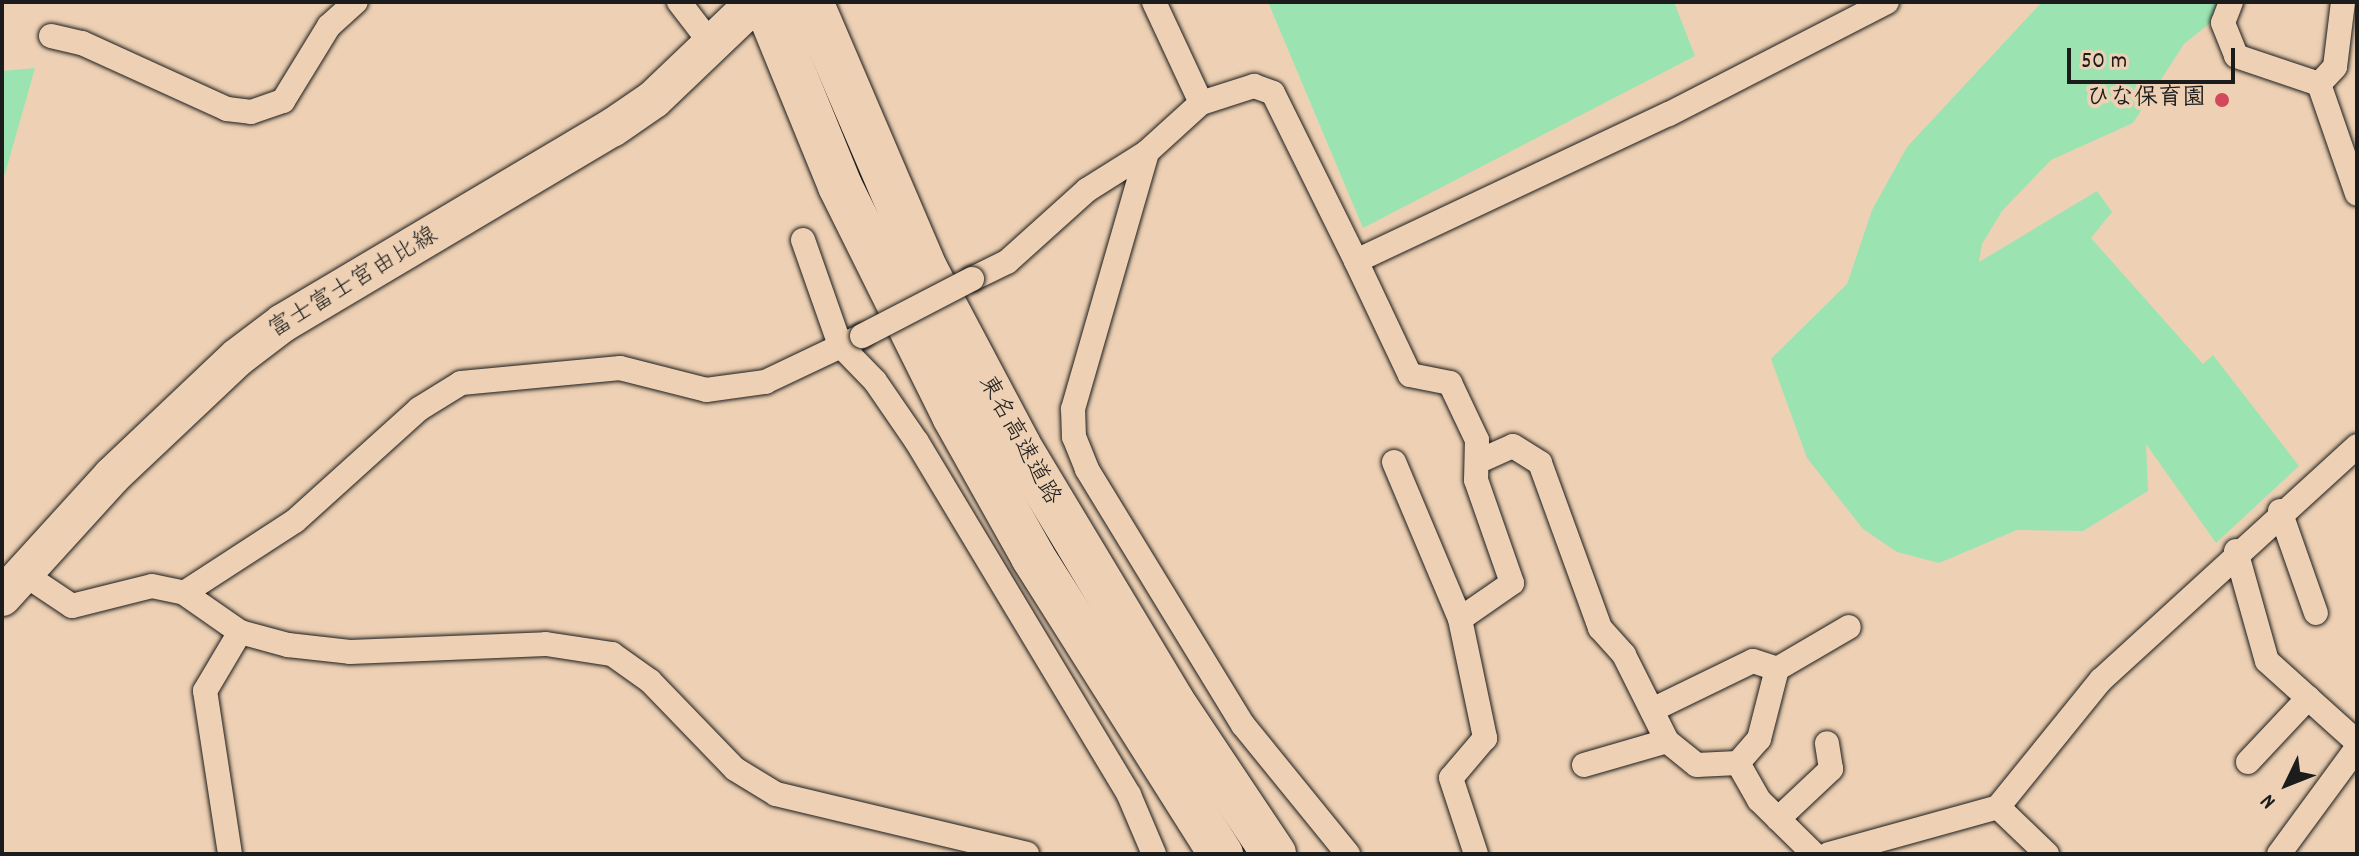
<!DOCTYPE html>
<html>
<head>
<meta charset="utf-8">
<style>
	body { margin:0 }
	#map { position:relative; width:2359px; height:856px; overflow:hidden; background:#eed1b4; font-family:Dekko,"Klee One",sans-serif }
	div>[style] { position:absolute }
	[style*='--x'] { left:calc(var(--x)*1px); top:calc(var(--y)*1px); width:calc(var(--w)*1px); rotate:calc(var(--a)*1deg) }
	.green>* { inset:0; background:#9be4b2 }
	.roads { filter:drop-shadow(0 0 2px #1c1c1c) drop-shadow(0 0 2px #1c1c1c) }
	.street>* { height:24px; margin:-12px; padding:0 12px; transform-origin:12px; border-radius:12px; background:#eed1b4 }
	.primary>* { height:38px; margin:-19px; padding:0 19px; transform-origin:19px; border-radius:19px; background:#eed1b4 }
	.highway>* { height:44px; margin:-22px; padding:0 22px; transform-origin:22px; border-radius:22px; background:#eed1b4 }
	.bridges { filter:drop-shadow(0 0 2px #1c1c1c) drop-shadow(0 0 2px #1c1c1c) }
	.street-bridge>* { height:24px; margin:-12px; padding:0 12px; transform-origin:12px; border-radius:12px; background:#eed1b4 }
	.dots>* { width:22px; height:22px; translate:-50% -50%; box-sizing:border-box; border:4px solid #eed1b4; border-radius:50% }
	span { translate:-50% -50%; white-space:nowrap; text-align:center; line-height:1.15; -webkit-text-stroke:8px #eed1b4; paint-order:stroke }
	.poi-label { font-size:24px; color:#1c1c1c; font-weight:700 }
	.right { translate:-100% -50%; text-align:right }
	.street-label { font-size:24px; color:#1c1c1c }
	.frame { position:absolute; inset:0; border:4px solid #1c1c1c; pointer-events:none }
	.north { position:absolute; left:2247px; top:744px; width:80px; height:80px; -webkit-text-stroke:6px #eed1b4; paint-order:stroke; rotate:227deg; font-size:22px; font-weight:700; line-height:32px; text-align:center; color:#1c1c1c }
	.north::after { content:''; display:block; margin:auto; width:28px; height:36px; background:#1c1c1c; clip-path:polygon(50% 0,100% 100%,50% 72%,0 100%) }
	.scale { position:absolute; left:2067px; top:48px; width:168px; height:36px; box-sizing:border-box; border:4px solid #1c1c1c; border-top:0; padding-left:10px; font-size:24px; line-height:28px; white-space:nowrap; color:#1c1c1c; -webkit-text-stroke:6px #eed1b4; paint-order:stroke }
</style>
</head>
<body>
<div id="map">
	<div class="green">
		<div style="clip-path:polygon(1268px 2px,1674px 2px,1695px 56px,1363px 228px)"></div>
		<div style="clip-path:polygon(2042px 2px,2236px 2px,2184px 44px,2133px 123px,2051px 160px,2002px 211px,1982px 244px,1979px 262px,2097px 191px,2112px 212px,2091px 238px,2203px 364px,2213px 355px,2299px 466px,2216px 543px,2146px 444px,2148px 491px,2083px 531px,2017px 530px,1939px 563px,1897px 552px,1863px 529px,1807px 458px,1771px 359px,1847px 284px,1872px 210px,1907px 147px)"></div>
		<div style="clip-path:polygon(35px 68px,5px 174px,2px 176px,2px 71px)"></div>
	</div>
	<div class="roads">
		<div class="street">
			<div style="--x:679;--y:2;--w:56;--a:52.3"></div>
			<div style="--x:1154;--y:2;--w:111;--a:65"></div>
			<div style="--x:2231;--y:2;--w:22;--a:111"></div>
			<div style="--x:2223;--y:23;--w:35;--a:68"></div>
			<div style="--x:2236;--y:56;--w:88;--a:18.6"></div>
			<div style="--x:2343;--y:2;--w:65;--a:97"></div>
			<div style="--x:2335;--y:67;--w:23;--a:133"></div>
			<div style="--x:2319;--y:84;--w:116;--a:70.9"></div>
			<div style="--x:51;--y:36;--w:32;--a:13"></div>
			<div style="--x:82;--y:43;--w:159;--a:24.5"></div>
			<div style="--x:227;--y:109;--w:24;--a:7"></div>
			<div style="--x:251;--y:112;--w:34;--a:-19"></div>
			<div style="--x:283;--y:101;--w:88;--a:-58.5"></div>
			<div style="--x:329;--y:26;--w:36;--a:-42"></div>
			<div style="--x:803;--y:240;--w:111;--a:70.6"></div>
			<div style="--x:840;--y:345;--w:50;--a:45.8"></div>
			<div style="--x:875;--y:381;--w:74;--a:55.5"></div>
			<div style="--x:917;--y:442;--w:412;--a:59"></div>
			<div style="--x:1129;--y:795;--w:64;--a:67"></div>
			<div style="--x:1356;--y:261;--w:126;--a:64.7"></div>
			<div style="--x:1410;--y:375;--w:41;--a:11.3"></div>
			<div style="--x:1450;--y:383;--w:63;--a:64.7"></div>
			<div style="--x:1477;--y:440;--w:40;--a:91.4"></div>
			<div style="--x:1476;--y:480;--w:109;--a:70.7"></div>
			<div style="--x:1512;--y:583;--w:63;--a:145.3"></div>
			<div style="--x:972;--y:279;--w:39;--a:-26"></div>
			<div style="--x:1007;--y:262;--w:108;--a:-42"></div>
			<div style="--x:1087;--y:190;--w:71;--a:-32.3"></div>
			<div style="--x:1394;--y:462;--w:170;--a:67.2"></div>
			<div style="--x:1460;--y:619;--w:122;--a:78.1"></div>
			<div style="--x:1485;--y:738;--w:52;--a:130.4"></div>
			<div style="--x:1451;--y:778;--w:80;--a:71.8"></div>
			<div style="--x:1477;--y:462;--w:39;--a:-24"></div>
			<div style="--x:1513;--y:446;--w:32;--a:32"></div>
			<div style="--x:1540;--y:463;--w:176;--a:70"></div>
			<div style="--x:1600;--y:628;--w:36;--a:48"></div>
			<div style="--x:1624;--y:655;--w:96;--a:63.4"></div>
			<div style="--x:1667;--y:741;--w:38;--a:39"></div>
			<div style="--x:1697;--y:765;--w:41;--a:-2.8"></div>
			<div style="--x:1738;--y:763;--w:43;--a:60.4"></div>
			<div style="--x:1759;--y:800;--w:77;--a:44.5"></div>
			<div style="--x:2280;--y:511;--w:108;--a:70.6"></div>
			<div style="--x:2236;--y:551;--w:114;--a:74.3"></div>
			<div style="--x:2267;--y:661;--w:121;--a:42"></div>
			<div style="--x:27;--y:576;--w:54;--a:33.7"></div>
			<div style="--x:72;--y:606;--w:82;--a:-14"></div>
			<div style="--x:152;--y:586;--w:33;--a:12"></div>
			<div style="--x:184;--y:593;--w:68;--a:34.9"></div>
			<div style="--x:240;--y:632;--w:50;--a:15.2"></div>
			<div style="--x:288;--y:645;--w:62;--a:6.4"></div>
			<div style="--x:350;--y:652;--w:196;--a:-2.3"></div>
			<div style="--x:546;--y:644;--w:67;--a:8.6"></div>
			<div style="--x:612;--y:654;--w:47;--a:35.4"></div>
			<div style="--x:650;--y:681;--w:122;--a:46"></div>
			<div style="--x:735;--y:769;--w:48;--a:31.4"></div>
			<div style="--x:776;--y:794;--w:258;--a:13.4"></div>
			<div style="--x:184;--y:593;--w:132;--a:-33"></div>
			<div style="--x:295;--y:521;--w:167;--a:-42.1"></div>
			<div style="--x:419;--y:409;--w:49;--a:-31.8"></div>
			<div style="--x:461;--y:383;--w:160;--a:-5.4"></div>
			<div style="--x:620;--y:368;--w:89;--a:14.3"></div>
			<div style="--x:706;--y:390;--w:60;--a:-7.7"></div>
			<div style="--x:765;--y:382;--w:107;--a:-25.4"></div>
			<div style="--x:1652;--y:710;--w:112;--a:-25.9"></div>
			<div style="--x:1753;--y:661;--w:25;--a:18"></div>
			<div style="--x:2248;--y:762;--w:88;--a:-46.8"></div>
			<div style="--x:1738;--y:763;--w:32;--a:-49"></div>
			<div style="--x:1759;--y:739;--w:72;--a:-75.6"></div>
			<div style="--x:1777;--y:669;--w:83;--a:-30.3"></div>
			<div style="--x:1584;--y:765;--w:86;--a:-16.1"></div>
			<div style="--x:1998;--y:807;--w:68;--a:43.8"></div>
			<div style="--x:1778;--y:819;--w:73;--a:-43.3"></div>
			<div style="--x:1831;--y:769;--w:26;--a:-99"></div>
			<div style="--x:230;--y:854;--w:165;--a:-98.7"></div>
			<div style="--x:205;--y:691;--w:69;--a:-59.3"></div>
			<div style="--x:1348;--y:854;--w:166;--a:-129.1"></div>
			<div style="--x:1243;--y:725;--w:300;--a:-121.4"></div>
			<div style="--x:1087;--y:469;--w:35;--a:-112"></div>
			<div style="--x:1074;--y:437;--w:28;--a:-92"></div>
			<div style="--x:1073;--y:409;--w:267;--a:-73.9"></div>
			<div style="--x:1147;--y:152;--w:73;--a:-42.2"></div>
			<div style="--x:1201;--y:103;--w:56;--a:-17.8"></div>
			<div style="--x:1254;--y:86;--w:20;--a:20"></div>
			<div style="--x:1273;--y:93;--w:187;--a:63.7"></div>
			<div style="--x:1356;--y:261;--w:346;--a:-25.2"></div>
			<div style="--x:1669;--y:114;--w:245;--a:-27.2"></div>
			<div style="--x:1829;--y:854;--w:175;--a:-15.5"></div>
			<div style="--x:1998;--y:807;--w:164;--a:-51"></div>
			<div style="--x:2101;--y:680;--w:347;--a:-42.4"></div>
			<div style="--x:2279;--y:854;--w:132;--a:-53.7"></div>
		</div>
		<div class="primary">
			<div style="--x:2;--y:597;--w:164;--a:-47.7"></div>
			<div style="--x:112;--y:476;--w:173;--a:-43.4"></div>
			<div style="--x:238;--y:357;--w:56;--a:-37.1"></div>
			<div style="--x:283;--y:323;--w:382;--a:-30.7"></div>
			<div style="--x:612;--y:128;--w:51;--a:-34.6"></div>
			<div style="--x:654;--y:99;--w:122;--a:-43.7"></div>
		</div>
		<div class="highway">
			<div style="--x:765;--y:2;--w:199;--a:67.8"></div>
			<div style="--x:840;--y:186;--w:257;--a:63.6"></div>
			<div style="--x:954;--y:416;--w:162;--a:60.7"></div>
			<div style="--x:1033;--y:557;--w:352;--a:57.7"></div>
			<div style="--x:811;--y:2;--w:292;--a:66.8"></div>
			<div style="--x:926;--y:270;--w:199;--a:62.1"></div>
			<div style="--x:1019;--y:446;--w:297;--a:59"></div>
			<div style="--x:1172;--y:701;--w:184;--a:56.3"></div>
		</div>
	</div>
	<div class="bridges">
		<div class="street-bridge">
			<div style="--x:862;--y:336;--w:124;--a:-27.4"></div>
		</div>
	</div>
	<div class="dots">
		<div style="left:2222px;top:100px;background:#d1495b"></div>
	</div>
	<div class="poi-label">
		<span class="right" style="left:2206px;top:100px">ひな保育園</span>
	</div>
	<div class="street-label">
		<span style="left:354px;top:284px;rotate:-31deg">富士富士宮由比線</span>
		<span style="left:1018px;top:441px;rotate:61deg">東名高速道路</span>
	</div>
	<div class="frame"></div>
	<div class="north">N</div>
	<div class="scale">50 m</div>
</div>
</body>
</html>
